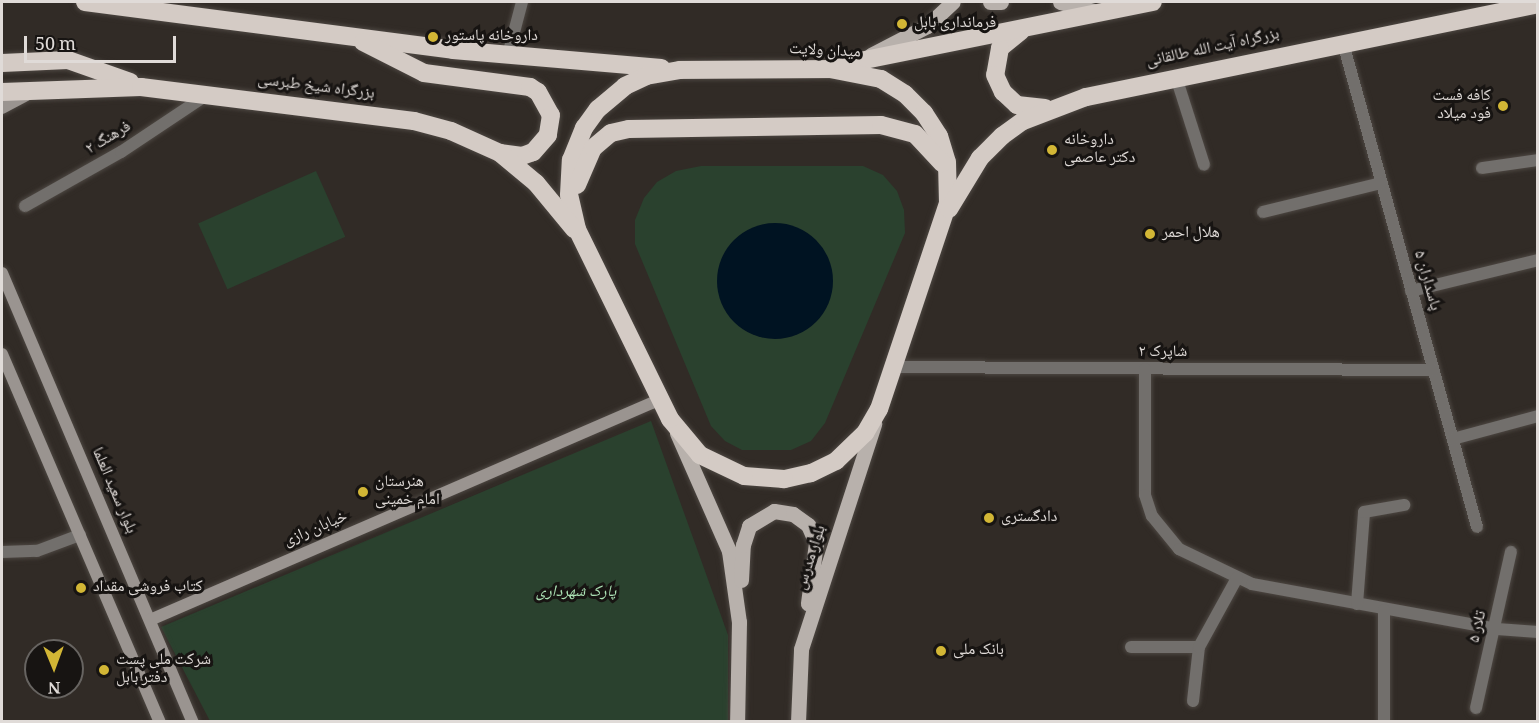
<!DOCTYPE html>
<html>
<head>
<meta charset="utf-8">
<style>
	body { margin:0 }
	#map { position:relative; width:1539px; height:723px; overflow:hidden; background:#312b26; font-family:Georgia,"Noto Naskh Arabic",serif }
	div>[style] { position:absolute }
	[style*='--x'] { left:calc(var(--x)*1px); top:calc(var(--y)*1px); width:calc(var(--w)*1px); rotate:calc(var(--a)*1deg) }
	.green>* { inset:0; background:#2a412e; transform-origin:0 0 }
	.water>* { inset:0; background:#001322 }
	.round { border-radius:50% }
	.roads { filter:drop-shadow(0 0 2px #4d4742) drop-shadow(0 0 2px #4d4742) }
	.street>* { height:12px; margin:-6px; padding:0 6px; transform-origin:6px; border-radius:6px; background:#726f6c }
	.secondary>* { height:12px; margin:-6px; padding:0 6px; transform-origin:6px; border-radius:6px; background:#9a9490 }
	.primary>* { height:15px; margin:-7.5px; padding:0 7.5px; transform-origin:7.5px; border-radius:7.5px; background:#b8b1ac }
	.highway>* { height:18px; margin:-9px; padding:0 9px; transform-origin:9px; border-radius:9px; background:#d4cbc5 }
	.dots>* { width:16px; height:16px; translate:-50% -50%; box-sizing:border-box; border:3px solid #171412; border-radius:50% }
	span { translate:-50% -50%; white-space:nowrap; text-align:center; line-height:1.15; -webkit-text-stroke:6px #171412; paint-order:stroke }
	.poi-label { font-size:16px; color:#e0dbd8 }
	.left { translate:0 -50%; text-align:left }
	.right { translate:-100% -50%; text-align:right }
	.street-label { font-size:16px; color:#e0dbd8 }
	.park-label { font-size:16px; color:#ace2b5; font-style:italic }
	.frame { position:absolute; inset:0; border:3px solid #e0dbd8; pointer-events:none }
	.north { position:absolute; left:24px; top:639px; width:60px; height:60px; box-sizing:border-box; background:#171412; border:2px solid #676461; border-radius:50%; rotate:179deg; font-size:16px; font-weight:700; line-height:24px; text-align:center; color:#e0dbd8 }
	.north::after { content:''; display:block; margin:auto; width:21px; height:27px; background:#d2b635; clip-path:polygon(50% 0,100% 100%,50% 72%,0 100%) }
	.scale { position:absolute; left:24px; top:36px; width:152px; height:27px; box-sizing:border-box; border:3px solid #e0dbd8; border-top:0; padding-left:8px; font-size:18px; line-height:21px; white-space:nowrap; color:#e0dbd8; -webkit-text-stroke:4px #171412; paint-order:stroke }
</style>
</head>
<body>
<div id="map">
	<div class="green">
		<div style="clip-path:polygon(701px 166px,863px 166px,883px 175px,897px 191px,904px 210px,905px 233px,825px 423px,811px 441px,791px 450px,742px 450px,725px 441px,711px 426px,635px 244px,635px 220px,644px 198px,657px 182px,676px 171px)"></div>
		<div style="left:316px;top:171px;width:72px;height:129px;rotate:66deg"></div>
		<div style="clip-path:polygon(651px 421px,728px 635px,728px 721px,210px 721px,161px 627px)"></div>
	</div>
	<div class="water">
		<div class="round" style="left:717px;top:223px;width:116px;height:116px"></div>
	</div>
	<div class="roads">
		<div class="street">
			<div style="--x:1343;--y:43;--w:502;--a:74.52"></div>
			<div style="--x:508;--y:55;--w:55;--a:-75.2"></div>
			<div style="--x:1176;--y:77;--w:92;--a:72.3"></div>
			<div style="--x:1482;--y:168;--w:57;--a:-8.1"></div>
			<div style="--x:25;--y:206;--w:110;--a:-29.4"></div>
			<div style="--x:121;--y:152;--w:105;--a:-33.7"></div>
			<div style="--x:1263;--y:212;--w:122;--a:-13.8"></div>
			<div style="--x:1411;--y:291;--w:131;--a:-13.7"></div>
			<div style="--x:893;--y:367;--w:540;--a:0.32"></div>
			<div style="--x:1145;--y:369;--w:126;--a:90"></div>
			<div style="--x:1145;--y:495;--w:22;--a:72"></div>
			<div style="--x:1152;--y:516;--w:43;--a:50.7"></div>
			<div style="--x:1179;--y:549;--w:81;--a:25.6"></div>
			<div style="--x:1252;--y:584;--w:249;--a:10.4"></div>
			<div style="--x:1497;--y:629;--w:41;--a:4.2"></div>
			<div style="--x:1453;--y:439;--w:88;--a:-15.1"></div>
			<div style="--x:2;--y:552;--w:35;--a:-2"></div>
			<div style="--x:37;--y:551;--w:46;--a:-20.4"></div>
			<div style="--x:1357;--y:604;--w:92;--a:-85.6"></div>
			<div style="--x:1364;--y:512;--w:41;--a:-9.9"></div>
			<div style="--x:1131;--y:647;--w:68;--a:0"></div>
			<div style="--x:1193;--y:701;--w:54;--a:-83.7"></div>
			<div style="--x:1199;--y:647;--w:79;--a:-61.2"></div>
			<div style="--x:1476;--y:708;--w:160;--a:-77.4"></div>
			<div style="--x:1384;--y:722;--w:112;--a:-90"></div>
		</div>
		<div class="secondary">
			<div style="--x:2;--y:108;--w:32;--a:-28"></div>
			<div style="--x:2;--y:273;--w:488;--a:67"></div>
			<div style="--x:2;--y:354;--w:400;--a:66.8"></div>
			<div style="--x:150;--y:620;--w:557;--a:-23.39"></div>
		</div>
		<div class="primary">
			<div style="--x:990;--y:2;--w:11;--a:0"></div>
			<div style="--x:1060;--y:2;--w:35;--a:15"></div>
			<div style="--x:871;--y:55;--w:63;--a:-27.4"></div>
			<div style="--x:927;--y:26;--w:35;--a:-43"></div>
			<div style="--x:677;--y:433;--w:129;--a:66.2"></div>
			<div style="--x:729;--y:551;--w:72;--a:82"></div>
			<div style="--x:739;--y:622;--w:100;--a:91.1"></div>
			<div style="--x:741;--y:580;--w:35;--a:-87"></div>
			<div style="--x:743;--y:545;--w:20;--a:-72"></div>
			<div style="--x:749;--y:526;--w:29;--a:-31"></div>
			<div style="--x:774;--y:511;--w:19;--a:9"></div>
			<div style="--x:793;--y:514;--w:19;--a:36"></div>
			<div style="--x:808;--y:525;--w:20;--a:66"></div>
			<div style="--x:816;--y:543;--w:61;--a:97.6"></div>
			<div style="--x:798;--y:722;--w:73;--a:-87.6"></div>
			<div style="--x:801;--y:649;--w:237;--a:-72"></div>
		</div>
		<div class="highway">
			<div style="--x:85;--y:2;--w:371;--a:7.4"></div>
			<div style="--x:453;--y:50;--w:209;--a:4.9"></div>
			<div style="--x:1021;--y:31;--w:27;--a:141"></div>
			<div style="--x:1000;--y:48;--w:27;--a:100"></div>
			<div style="--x:995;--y:75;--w:19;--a:65"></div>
			<div style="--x:1003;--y:92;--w:19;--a:43"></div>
			<div style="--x:1017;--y:105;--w:28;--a:6"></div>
			<div style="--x:363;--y:42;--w:68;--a:26.9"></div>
			<div style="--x:424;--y:73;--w:107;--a:7.5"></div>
			<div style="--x:530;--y:87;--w:9;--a:32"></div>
			<div style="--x:538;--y:92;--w:26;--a:61"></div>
			<div style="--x:551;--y:115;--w:20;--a:99"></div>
			<div style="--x:548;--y:135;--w:23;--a:131"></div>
			<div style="--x:533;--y:152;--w:12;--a:160"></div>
			<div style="--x:522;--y:156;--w:21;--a:-172"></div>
			<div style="--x:2;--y:63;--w:66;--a:-2.6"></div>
			<div style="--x:68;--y:60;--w:66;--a:19.5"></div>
			<div style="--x:840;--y:65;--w:319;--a:-11.4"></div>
			<div style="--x:830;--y:69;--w:52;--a:11.1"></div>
			<div style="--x:881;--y:79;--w:28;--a:32"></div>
			<div style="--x:905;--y:94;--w:27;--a:45"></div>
			<div style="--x:924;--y:113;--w:27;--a:57"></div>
			<div style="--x:939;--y:136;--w:27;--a:73"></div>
			<div style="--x:947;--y:162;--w:41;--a:88.6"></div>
			<div style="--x:948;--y:203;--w:217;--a:108.5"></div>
			<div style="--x:879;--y:409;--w:28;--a:120"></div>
			<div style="--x:865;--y:433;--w:40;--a:136"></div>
			<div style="--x:836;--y:461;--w:28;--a:154"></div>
			<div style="--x:811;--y:473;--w:28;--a:167"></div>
			<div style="--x:784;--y:479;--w:40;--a:-175.7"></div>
			<div style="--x:744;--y:476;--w:49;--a:-154.5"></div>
			<div style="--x:700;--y:455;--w:47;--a:-129.8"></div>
			<div style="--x:670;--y:419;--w:212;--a:-116.1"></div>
			<div style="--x:577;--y:229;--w:35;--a:-103"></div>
			<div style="--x:569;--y:195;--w:35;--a:-87"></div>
			<div style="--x:571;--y:160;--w:35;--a:-68"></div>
			<div style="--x:584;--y:128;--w:24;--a:-54"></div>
			<div style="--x:598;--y:109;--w:35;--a:-40"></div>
			<div style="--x:625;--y:86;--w:23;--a:-25"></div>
			<div style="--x:646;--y:76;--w:35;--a:-10"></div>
			<div style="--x:680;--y:70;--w:150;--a:-0.4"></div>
			<div style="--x:2;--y:92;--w:139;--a:-2.1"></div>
			<div style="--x:141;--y:87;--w:275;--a:7.1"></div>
			<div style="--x:414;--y:121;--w:38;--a:15"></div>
			<div style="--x:451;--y:131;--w:54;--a:24.2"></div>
			<div style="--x:500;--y:153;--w:47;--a:39.8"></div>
			<div style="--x:536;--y:183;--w:60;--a:50.4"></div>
			<div style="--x:577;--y:185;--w:40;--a:-66.6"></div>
			<div style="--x:593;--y:148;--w:23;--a:-40"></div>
			<div style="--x:611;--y:133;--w:18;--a:-13"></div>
			<div style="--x:629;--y:129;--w:252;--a:-0.9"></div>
			<div style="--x:881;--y:125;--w:35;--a:15"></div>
			<div style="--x:915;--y:134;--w:40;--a:47"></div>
			<div style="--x:949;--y:209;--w:60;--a:-58.7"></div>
			<div style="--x:980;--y:158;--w:31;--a:-45"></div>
			<div style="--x:1002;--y:136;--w:26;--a:-36"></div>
			<div style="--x:1023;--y:121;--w:67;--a:-20.9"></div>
			<div style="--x:1086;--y:97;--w:461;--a:-11.6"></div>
		</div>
	</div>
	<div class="dots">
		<div style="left:902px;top:24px;background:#d2b635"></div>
		<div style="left:433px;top:37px;background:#d2b635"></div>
		<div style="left:1503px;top:106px;background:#d2b635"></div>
		<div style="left:1052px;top:150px;background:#d2b635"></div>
		<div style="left:1150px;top:234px;background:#d2b635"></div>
		<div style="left:363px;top:492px;background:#d2b635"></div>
		<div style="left:989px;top:518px;background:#d2b635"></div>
		<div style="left:81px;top:588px;background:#d2b635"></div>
		<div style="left:941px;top:651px;background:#d2b635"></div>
		<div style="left:104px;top:670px;background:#d2b635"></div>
	</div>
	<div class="poi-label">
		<span class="left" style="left:914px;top:24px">فرمانداری بابل</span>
		<span class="left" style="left:445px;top:37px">داروخانه پاستور</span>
		<span class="right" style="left:1491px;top:106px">کافه فست<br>فود میلاد</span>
		<span class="left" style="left:1064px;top:150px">داروخانه<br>دکتر عاصمی</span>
		<span class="left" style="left:1162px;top:234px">هلال احمر</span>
		<span class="left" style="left:375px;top:492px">هنرستان<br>امام خمینی</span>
		<span class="left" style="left:1001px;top:518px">دادگستری</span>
		<span class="left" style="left:93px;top:588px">کتاب فروشی مقداد</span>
		<span class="left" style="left:953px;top:651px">بانک ملی</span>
		<span class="left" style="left:116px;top:670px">شرکت ملی پست<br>دفتر بابل</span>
	</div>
	<div class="street-label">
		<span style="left:1213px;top:49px;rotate:-12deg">بزرگراه آیت الله طالقانی</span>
		<span style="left:825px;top:52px;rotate:3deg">میدان ولایت</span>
		<span style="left:316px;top:88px;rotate:7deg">بزرگراه شیخ طبرسی</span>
		<span style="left:109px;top:139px;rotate:-31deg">فرهنگ ۲</span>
		<span style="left:1426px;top:281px;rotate:74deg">پاسداران ۵</span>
		<span style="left:1163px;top:353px">شاپرک ۲</span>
		<span style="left:113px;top:491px;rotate:67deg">بلوار سعید العلما</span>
		<span style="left:316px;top:530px;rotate:-23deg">خیابان رازی</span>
		<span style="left:812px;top:558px;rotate:-72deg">بلوار مدرس</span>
		<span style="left:1479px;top:627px;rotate:-77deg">تلار ۵</span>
	</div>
	<div class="park-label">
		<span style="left:576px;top:593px">پارک شهرداری</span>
	</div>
	<div class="frame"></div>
	<div class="north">N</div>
	<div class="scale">50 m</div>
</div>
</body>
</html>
